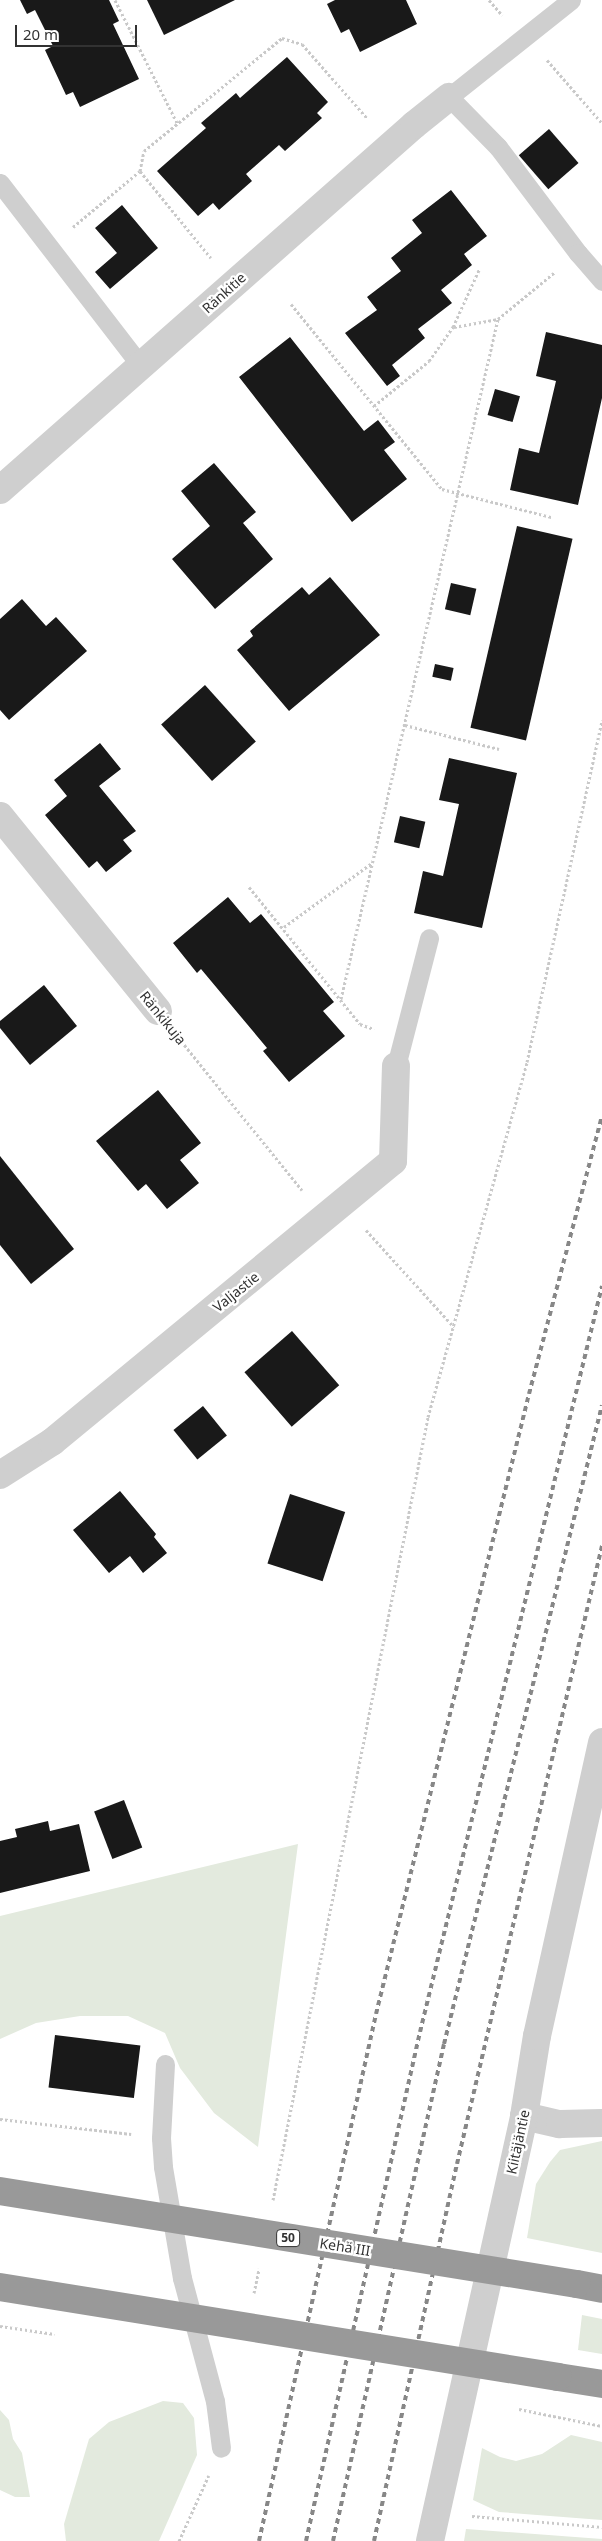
<!DOCTYPE html>
<html>
<head>
<meta charset="utf-8">
<style>
	body { margin:0 }
	#map { position:relative; width:602px; height:2541px; overflow:hidden; background:#fff; font-family:"Noto Sans",sans-serif }
	div>[style] { position:absolute }
	[style*='--x'] { left:calc(var(--x)*1px); top:calc(var(--y)*1px); width:calc(var(--w)*1px); rotate:calc(var(--a)*1deg) }
	.green>* { inset:0; background:#e3eade }
	.building>* { inset:0; background:#191919; transform-origin:0 0 }
	.path>* { height:3px; margin-top:-1.5px; transform-origin:0; background:repeating-linear-gradient(90deg,#c9c9c9 0 2.5px,transparent 0 5px) }
	.lane>* { height:19px; margin:-9.5px; padding:0 9.5px; transform-origin:9.5px; border-radius:9.5px; background:#cfcfcf }
	.street>* { height:28px; margin:-14px; padding:0 14px; transform-origin:14px; border-radius:14px; background:#cfcfcf }
	.highway>* { height:28px; margin:-14px; padding:0 14px; transform-origin:14px; border-radius:14px; background:#999 }
	.rail>* { height:4px; margin-top:-2px; transform-origin:0; background:repeating-linear-gradient(90deg,#878787 0 5px,transparent 0 9px) }
	.path-bridge>* { height:3px; margin-top:-1.5px; transform-origin:0; background:repeating-linear-gradient(90deg,#c9c9c9 0 2.5px,transparent 0 5px) }
	.highway-bridge>* { height:28px; margin:-14px; padding:0 14px; transform-origin:14px; border-radius:14px; background:#999 }
	span { translate:-50% -50%; white-space:nowrap; text-align:center; line-height:1.15; -webkit-text-stroke:5px #fff; paint-order:stroke }
	.shield-label span { padding:1px 4px; background:#fff; border:1px solid; border-radius:4px; -webkit-text-stroke-width:0 }
	.shield-label { font-size:12px; color:#323232; font-weight:700 }
	.street-label { font-size:14px; color:#323232 }
	.scale { position:absolute; left:15px; top:25px; width:122px; height:22px; box-sizing:border-box; border:2px solid #323232; border-top:0; padding-left:6px; font-size:15px; line-height:18px; white-space:nowrap; color:#323232; -webkit-text-stroke:4px #fff; paint-order:stroke }
</style>
</head>
<body>
<div id="map">
	<div class="green">
		<div style="clip-path:polygon(298px 1844px,258px 2147px,214px 2113px,180px 2068px,165px 2033px,128px 2016px,80px 2016px,36px 2023px,0 2039px,0 1916px)"></div>
		<div style="clip-path:polygon(602px 2141px,602px 2253px,527px 2238px,536px 2184px,550px 2162px,560px 2150px)"></div>
		<div style="clip-path:polygon(582px 2315px,602px 2319px,602px 2354px,578px 2350px)"></div>
		<div style="clip-path:polygon(163px 2401px,183px 2403px,194px 2418px,197px 2455px,159px 2541px,66px 2541px,64px 2524px,89px 2439px,109px 2422px)"></div>
		<div style="clip-path:polygon(0 2410px,9px 2420px,13px 2439px,22px 2453px,30px 2497px,15px 2497px,0 2490px)"></div>
		<div style="clip-path:polygon(571px 2435px,602px 2442px,602px 2520px,499px 2512px,473px 2500px,482px 2448px,500px 2457px,516px 2461px,542px 2454px)"></div>
		<div style="clip-path:polygon(466px 2529px,602px 2539px,602px 2541px,464px 2541px)"></div>
	</div>
	<div class="building">
		<div style="clip-path:polygon(20px 0,109px 0,119px 21px,113px 24px,139px 79px,80px 107px,73px 92px,66px 95px,45px 50px,53px 46px,35px 10px,27px 14px)"></div>
		<div style="clip-path:polygon(147px 0,235px 0,164px 35px)"></div>
		<div style="clip-path:polygon(335px 0,406px 0,417px 24px,360px 52px,349px 29px,341px 33px,327px 4px)"></div>
		<div style="clip-path:polygon(287px 57px,328px 102px,317px 113px,322px 118px,285px 151px,279px 145px,246px 174px,252px 181px,219px 210px,213px 203px,198px 216px,157px 171px,206px 128px,201px 123px,236px 93px,240px 98px)"></div>
		<div style="left:549px;top:129px;width:45px;height:40px;rotate:49deg"></div>
		<div style="clip-path:polygon(451px 190px,487px 236px,464px 254px,472px 265px,441px 290px,452px 303px,418px 329px,425px 338px,392px 365px,400px 376px,387px 386px,345px 333px,377px 310px,367px 297px,401px 271px,391px 258px,422px 233px,412px 220px)"></div>
		<div style="clip-path:polygon(122px 205px,158px 248px,110px 289px,95px 272px,117px 253px,95px 228px)"></div>
		<div style="clip-path:polygon(546px 332px,602px 345px,602px 398px,578px 505px,510px 490px,519px 448px,539px 453px,556px 381px,536px 376px)"></div>
		<div style="clip-path:polygon(290px 337px,364px 431px,378px 420px,395px 442px,384px 450px,407px 479px,352px 522px,239px 377px)"></div>
		<div style="left:495px;top:389px;width:26px;height:27px;rotate:16deg"></div>
		<div style="clip-path:polygon(214px 463px,256px 512px,243px 523px,273px 559px,215px 609px,172px 559px,210px 526px,181px 491px)"></div>
		<div style="left:517px;top:526px;width:57px;height:207px;rotate:13deg"></div>
		<div style="clip-path:polygon(330px 577px,380px 635px,289px 711px,237px 650px,253px 636px,250px 631px,302px 587px,309px 595px)"></div>
		<div style="left:451px;top:583px;width:26px;height:27px;rotate:13deg"></div>
		<div style="clip-path:polygon(22px 599px,46px 626px,56px 617px,87px 651px,9px 720px,0 710px,0 619px)"></div>
		<div style="left:435px;top:664px;width:19px;height:13px;rotate:12deg"></div>
		<div style="left:205px;top:685px;width:76px;height:59px;rotate:48deg"></div>
		<div style="clip-path:polygon(100px 743px,121px 769px,99px 786px,136px 831px,123px 840px,132px 851px,106px 872px,97px 861px,89px 868px,45px 815px,67px 796px,54px 780px)"></div>
		<div style="clip-path:polygon(449px 758px,517px 773px,482px 928px,414px 913px,423px 871px,443px 876px,459px 804px,439px 800px)"></div>
		<div style="left:400px;top:816px;width:26px;height:27px;rotate:13deg"></div>
		<div style="clip-path:polygon(228px 897px,250px 923px,261px 914px,334px 1002px,323px 1011px,345px 1036px,289px 1082px,263px 1051px,267px 1048px,201px 969px,197px 973px,173px 943px)"></div>
		<div style="clip-path:polygon(44px 985px,77px 1026px,30px 1065px,0 1028px,0 1021px)"></div>
		<div style="clip-path:polygon(158px 1090px,201px 1143px,180px 1160px,199px 1183px,167px 1209px,146px 1184px,138px 1191px,96px 1141px)"></div>
		<div style="clip-path:polygon(0 1156px,74px 1249px,31px 1284px,0 1245px)"></div>
		<div style="left:292px;top:1331px;width:72px;height:63px;rotate:49deg"></div>
		<div style="left:203px;top:1406px;width:38px;height:38px;rotate:51deg"></div>
		<div style="clip-path:polygon(120px 1491px,156px 1534px,154px 1537px,167px 1553px,143px 1573px,130px 1556px,109px 1573px,73px 1530px)"></div>
		<div style="left:290px;top:1494px;width:58px;height:73px;rotate:18deg"></div>
		<div style="left:124px;top:1800px;width:51px;height:32px;rotate:69deg"></div>
		<div style="clip-path:polygon(48px 1821px,50px 1831px,79px 1824px,90px 1871px,0 1893px,0 1841px,17px 1837px,15px 1829px)"></div>
		<div style="left:55px;top:2035px;width:86px;height:53px;rotate:7deg"></div>
	</div>
	<div class="path">
		<div style="--x:115;--y:0;--w:138;--a:63.2"></div>
		<div style="--x:489;--y:0;--w:20;--a:49"></div>
		<div style="--x:547;--y:60;--w:84;--a:48.9"></div>
		<div style="--x:140;--y:171;--w:112;--a:50.8"></div>
		<div style="--x:73;--y:227;--w:87;--a:-39.9"></div>
		<div style="--x:140;--y:171;--w:20;--a:-79"></div>
		<div style="--x:144;--y:151;--w:178;--a:-39.3"></div>
		<div style="--x:282;--y:38;--w:21;--a:17"></div>
		<div style="--x:302;--y:44;--w:98;--a:48.7"></div>
		<div style="--x:291;--y:304;--w:239;--a:50.8"></div>
		<div style="--x:442;--y:489;--w:113;--a:14.4"></div>
		<div style="--x:454;--y:327;--w:45;--a:-10.3"></div>
		<div style="--x:374;--y:406;--w:71;--a:-39.3"></div>
		<div style="--x:429;--y:361;--w:42;--a:-54.8"></div>
		<div style="--x:453;--y:327;--w:63;--a:-65.5"></div>
		<div style="--x:405;--y:725;--w:97;--a:14.3"></div>
		<div style="--x:249;--y:887;--w:176;--a:51"></div>
		<div style="--x:360;--y:1024;--w:15;--a:20"></div>
		<div style="--x:284;--y:927;--w:110;--a:-36.1"></div>
		<div style="--x:341;--y:999;--w:698;--a:-77"></div>
		<div style="--x:498;--y:319;--w:74;--a:-39.5"></div>
		<div style="--x:178;--y:1037;--w:197;--a:51"></div>
		<div style="--x:366;--y:1230;--w:131;--a:47.8"></div>
		<div style="--x:0;--y:2119;--w:132;--a:6.5"></div>
		<div style="--x:273;--y:2200;--w:798;--a:-78.8"></div>
		<div style="--x:428;--y:1417;--w:369;--a:-74.4"></div>
		<div style="--x:527;--y:1062;--w:350;--a:-77.6"></div>
		<div style="--x:254;--y:2293;--w:25;--a:-78"></div>
		<div style="--x:519;--y:2409;--w:85;--a:11.6"></div>
		<div style="--x:472;--y:2516;--w:130;--a:4.8"></div>
		<div style="--x:179;--y:2541;--w:72;--a:-65.6"></div>
	</div>
	<div class="lane">
		<div style="--x:571;--y:0;--w:156;--a:141.5"></div>
		<div style="--x:449;--y:97;--w:70;--a:45.6"></div>
		<div style="--x:498;--y:147;--w:133;--a:53"></div>
		<div style="--x:578;--y:253;--w:37;--a:49"></div>
		<div style="--x:0;--y:183;--w:231;--a:52.4"></div>
		<div style="--x:396;--y:1066;--w:132;--a:-75.5"></div>
		<div style="--x:165;--y:2064;--w:74;--a:93.1"></div>
		<div style="--x:161;--y:2138;--w:29;--a:86"></div>
		<div style="--x:163;--y:2167;--w:113;--a:80.3"></div>
		<div style="--x:182;--y:2278;--w:127;--a:75"></div>
		<div style="--x:215;--y:2401;--w:47;--a:82.7"></div>
	</div>
	<div class="street">
		<div style="--x:0;--y:490;--w:552;--a:-41.4"></div>
		<div style="--x:414;--y:125;--w:45;--a:-38.7"></div>
		<div style="--x:0;--y:816;--w:251;--a:51"></div>
		<div style="--x:0;--y:1475;--w:62;--a:-32.4"></div>
		<div style="--x:52;--y:1442;--w:442;--a:-39.5"></div>
		<div style="--x:393;--y:1161;--w:95;--a:-88.2"></div>
		<div style="--x:524;--y:2116;--w:37;--a:13"></div>
		<div style="--x:560;--y:2124;--w:42;--a:-1.4"></div>
		<div style="--x:430;--y:2541;--w:435;--a:-77.5"></div>
		<div style="--x:524;--y:2116;--w:81;--a:-80.8"></div>
		<div style="--x:537;--y:2036;--w:301;--a:-77.5"></div>
	</div>
	<div class="highway">
		<div style="--x:577;--y:2284;--w:25;--a:11"></div>
		<div style="--x:558;--y:2377;--w:45;--a:9"></div>
	</div>
	<div class="rail">
		<div style="--x:259;--y:2541;--w:540;--a:-77.48"></div>
		<div style="--x:376;--y:2014;--w:639;--a:-76.14"></div>
		<div style="--x:529;--y:1394;--w:287;--a:-75.3"></div>
		<div style="--x:306;--y:2541;--w:522;--a:-77.38"></div>
		<div style="--x:420;--y:2032;--w:768;--a:-76.29"></div>
		<div style="--x:333;--y:2541;--w:509;--a:-77.41"></div>
		<div style="--x:444;--y:2044;--w:658;--a:-76.11"></div>
		<div style="--x:374;--y:2541;--w:386;--a:-77.6"></div>
		<div style="--x:457;--y:2164;--w:635;--a:-76.8"></div>
	</div>
	<div class="path-bridge">
		<div style="--x:0;--y:2326;--w:55;--a:8.4"></div>
	</div>
	<div class="highway-bridge">
		<div style="--x:0;--y:2191;--w:584;--a:9.16"></div>
		<div style="--x:0;--y:2287;--w:565;--a:9.16"></div>
	</div>
	<div class="shield-label">
		<span style="left:288px;top:2238px">50</span>
	</div>
	<div class="street-label">
		<span style="left:224px;top:293px;rotate:-42deg">Ränkitie</span>
		<span style="left:163px;top:1018px;rotate:51deg">Ränkikuja</span>
		<span style="left:236px;top:1292px;rotate:-39deg">Valjastie</span>
		<span style="left:518px;top:2142px;rotate:-78deg">Kiitäjäntie</span>
		<span style="left:345px;top:2247px;rotate:9deg">Kehä III</span>
	</div>
	<div class="scale">20 m</div>
</div>
</body>
</html>
